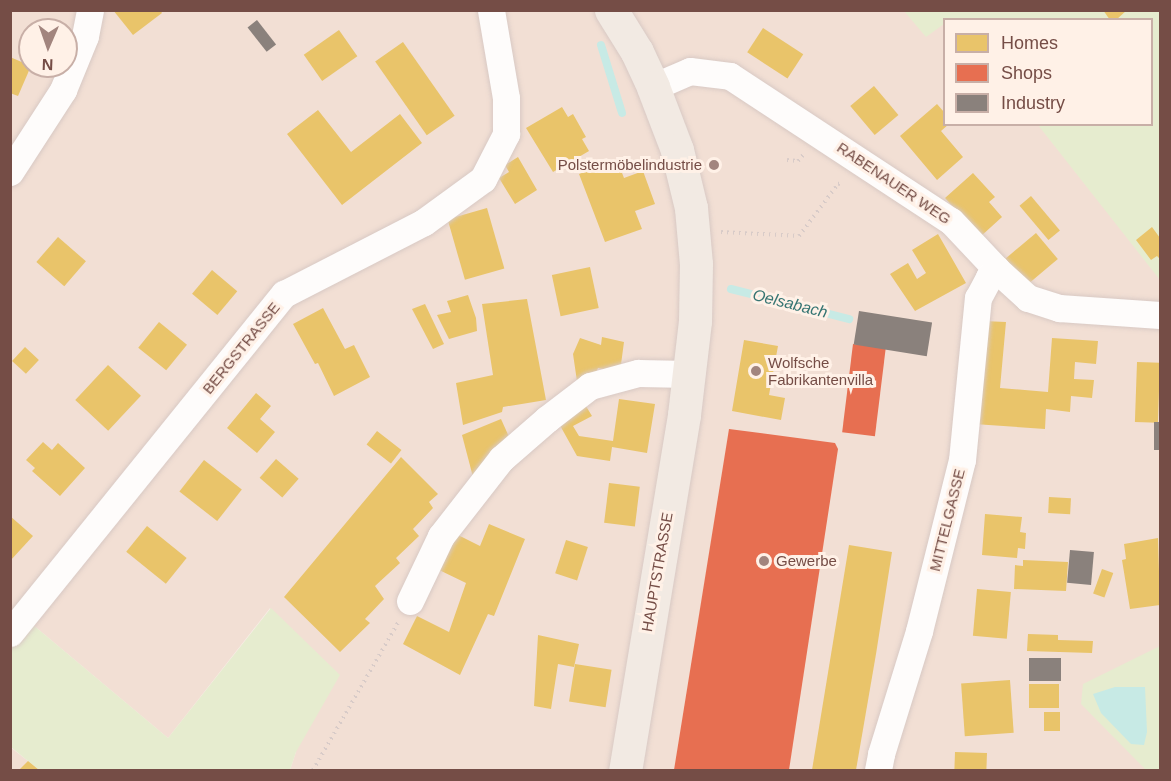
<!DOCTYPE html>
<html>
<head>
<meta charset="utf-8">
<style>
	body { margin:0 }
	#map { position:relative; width:1171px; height:781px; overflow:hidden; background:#f7ede6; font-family:Arial,sans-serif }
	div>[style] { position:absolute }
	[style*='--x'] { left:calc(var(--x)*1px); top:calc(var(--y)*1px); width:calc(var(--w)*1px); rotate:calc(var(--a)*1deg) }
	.residential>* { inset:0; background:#f2dfd4 }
	.green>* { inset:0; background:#e6eccf }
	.water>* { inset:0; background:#c7eae5 }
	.homes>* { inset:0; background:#e9c46a; transform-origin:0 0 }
	.shops>* { inset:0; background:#e76f51; transform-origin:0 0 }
	.industry>* { inset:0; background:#8a817c; transform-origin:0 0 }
	.stream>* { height:8px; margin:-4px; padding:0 4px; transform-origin:4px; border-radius:4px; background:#c7eae5 }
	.path>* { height:4px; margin-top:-2px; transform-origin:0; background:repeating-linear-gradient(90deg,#d8cbc8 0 1.5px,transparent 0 6px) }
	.roads { filter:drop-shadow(0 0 2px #d8c9c4) drop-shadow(0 0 2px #d8c9c4) }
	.minor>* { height:27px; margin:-13.5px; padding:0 13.5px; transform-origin:13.5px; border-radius:13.5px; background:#fefcfb }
	.major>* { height:33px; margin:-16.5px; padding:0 16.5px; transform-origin:16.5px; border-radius:16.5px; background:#f2eae3 }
	.dots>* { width:16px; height:16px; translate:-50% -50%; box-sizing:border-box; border:3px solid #fff1e7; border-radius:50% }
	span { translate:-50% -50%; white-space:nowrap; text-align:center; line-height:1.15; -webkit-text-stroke:6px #fff1e7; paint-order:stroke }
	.poi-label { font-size:15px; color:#754d46 }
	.right { translate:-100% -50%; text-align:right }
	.left { translate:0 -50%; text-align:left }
	.street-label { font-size:15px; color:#754d46 }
	.water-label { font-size:16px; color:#367573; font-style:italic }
	.frame { position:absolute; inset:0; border:12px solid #754d46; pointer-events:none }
	.legend { position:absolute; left:943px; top:18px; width:210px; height:108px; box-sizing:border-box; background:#fff1e7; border:2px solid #c8afa7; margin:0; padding:8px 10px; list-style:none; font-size:18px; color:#754d46 }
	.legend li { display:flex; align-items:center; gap:12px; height:30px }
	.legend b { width:30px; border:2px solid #c8afa7 }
	.north { position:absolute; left:18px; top:18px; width:60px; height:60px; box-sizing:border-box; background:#fff1e7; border:2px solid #c8afa7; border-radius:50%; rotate:182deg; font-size:16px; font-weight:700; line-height:24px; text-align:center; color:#754d46 }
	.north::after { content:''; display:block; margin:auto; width:21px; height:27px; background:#a2857e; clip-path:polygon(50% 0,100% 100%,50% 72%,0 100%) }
</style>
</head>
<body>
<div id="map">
	<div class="residential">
		<div style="clip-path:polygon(evenodd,11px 11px,1160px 11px,1160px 770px,290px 770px,296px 752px,270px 608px,168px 738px,32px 624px,11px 650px,11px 11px,944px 20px,1152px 20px,1152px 124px,944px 124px,944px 20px,11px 11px,30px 30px,66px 30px,66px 66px,30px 66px,30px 30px)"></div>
		<div style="clip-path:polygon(10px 747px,28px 761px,39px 770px,11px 770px)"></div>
	</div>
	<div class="green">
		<div style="clip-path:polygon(904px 11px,1160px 11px,1160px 280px,1038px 125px,1152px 124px,1152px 20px,953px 18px,944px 20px,944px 24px,926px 37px)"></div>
		<div style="clip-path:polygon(271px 608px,340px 675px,296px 752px,290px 770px,39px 770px,11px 747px,10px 650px,32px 624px,168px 738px)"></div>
		<div style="clip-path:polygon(1160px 646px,1160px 770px,1146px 770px,1081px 704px,1083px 684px)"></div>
	</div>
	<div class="water">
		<div style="clip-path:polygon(1115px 687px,1145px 687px,1147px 732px,1144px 745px,1131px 744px,1101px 713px,1093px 694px)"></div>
	</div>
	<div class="homes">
		<div style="clip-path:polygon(113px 10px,160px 10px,162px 13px,133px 35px)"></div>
		<div style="clip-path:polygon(1103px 10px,1127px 10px,1116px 20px,1110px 20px)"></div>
		<div style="left:763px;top:28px;width:48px;height:29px;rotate:33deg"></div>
		<div style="left:339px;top:30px;width:32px;height:43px;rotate:55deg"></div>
		<div style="left:403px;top:42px;width:90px;height:34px;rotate:55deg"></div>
		<div style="clip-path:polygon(10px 57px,31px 66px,18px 96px,10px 93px)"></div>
		<div style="left:874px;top:86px;width:38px;height:31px;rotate:50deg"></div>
		<div style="clip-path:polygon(937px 104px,944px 112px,944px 124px,949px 124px,941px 131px,963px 157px,937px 180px,900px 136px)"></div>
		<div style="clip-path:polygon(562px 107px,568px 117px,573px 114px,586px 137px,582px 139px,589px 151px,553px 172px,526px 128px)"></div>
		<div style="clip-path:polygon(318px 110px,351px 152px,400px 114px,422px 143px,342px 205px,287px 134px)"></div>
		<div style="clip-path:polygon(518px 157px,537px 190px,515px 204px,499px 178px,509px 172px,505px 165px)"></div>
		<div style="clip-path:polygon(617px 160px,624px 178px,643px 171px,655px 204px,635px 211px,642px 229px,605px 242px,579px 174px)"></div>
		<div style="clip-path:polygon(973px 173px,995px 197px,989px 202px,1002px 217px,980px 237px,945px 198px)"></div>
		<div style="left:1031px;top:196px;width:45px;height:15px;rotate:50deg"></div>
		<div style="left:487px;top:208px;width:63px;height:41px;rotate:74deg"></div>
		<div style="clip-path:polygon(1152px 227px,1160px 238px,1160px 259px,1157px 256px,1151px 260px,1136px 240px)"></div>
		<div style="left:1036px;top:233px;width:34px;height:40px;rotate:50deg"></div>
		<div style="clip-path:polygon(938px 234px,966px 283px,915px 311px,890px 274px,908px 263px,917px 279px,926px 273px,912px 250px)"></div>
		<div style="left:58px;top:237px;width:37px;height:33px;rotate:41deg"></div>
		<div style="left:590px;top:267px;width:42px;height:39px;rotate:78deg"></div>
		<div style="left:212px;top:270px;width:33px;height:31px;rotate:40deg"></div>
		<div style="clip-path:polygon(468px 295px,476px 318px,477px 331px,449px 339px,437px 315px,451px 312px,447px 301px)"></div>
		<div style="clip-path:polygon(527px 299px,546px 400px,503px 407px,502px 412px,463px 425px,456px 383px,493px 375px,482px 304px)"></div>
		<div style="clip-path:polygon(425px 304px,444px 344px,433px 349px,412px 309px)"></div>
		<div style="clip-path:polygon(323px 308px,345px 349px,354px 345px,370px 377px,334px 396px,318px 363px,315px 364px,293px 324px)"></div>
		<div style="clip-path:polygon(983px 321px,1006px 322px,1000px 388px,1048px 392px,1052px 338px,1098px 341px,1096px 364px,1075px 362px,1074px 379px,1094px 380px,1092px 398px,1071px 396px,1070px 412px,1046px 409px,1045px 429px,974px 424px)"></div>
		<div style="left:159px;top:322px;width:36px;height:33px;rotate:39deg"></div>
		<div style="clip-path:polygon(602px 337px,624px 342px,620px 372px,598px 368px,592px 382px,578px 388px,573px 354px,580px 338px,601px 345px)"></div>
		<div style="clip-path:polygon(744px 340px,778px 346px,769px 395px,785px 398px,781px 420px,732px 411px)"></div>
		<div style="left:25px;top:347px;width:19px;height:19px;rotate:43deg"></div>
		<div style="left:1137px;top:362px;width:23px;height:60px;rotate:2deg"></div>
		<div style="left:108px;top:365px;width:45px;height:48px;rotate:43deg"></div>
		<div style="clip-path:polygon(256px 393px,271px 406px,260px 419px,275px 432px,257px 453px,227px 428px)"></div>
		<div style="clip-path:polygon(619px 399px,655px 404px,647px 453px,612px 447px,610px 461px,577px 456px,557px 420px,584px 403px,592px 416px,573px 426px,579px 436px,613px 441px)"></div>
		<div style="clip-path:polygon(501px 419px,510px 439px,473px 477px,462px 435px)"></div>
		<div style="left:377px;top:431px;width:31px;height:17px;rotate:38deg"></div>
		<div style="clip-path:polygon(43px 442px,52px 450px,58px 443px,85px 468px,60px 496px,32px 471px,35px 468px,26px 460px)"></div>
		<div style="clip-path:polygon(401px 457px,438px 494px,429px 502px,433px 508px,413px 529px,419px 536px,396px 558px,400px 563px,375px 586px,384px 599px,365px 619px,370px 623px,340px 652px,284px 597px)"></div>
		<div style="left:276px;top:459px;width:30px;height:25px;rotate:41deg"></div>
		<div style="left:204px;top:460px;width:48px;height:40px;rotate:38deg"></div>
		<div style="left:609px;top:483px;width:31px;height:40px;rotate:7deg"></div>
		<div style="left:1049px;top:497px;width:22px;height:16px;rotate:3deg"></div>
		<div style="clip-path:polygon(985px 514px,1022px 517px,1020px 532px,1026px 533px,1025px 549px,1018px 548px,1017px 558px,982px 555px)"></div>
		<div style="clip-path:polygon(10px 516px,33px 536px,10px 561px)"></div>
		<div style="clip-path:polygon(489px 524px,525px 539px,494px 616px,488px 614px,460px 675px,403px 644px,417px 616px,449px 632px,466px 583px,435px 568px,452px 532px,480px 546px)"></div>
		<div style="left:147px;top:526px;width:51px;height:33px;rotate:39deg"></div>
		<div style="clip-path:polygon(1158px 538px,1160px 605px,1130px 609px,1122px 560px,1126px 559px,1124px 544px)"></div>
		<div style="left:566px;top:540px;width:23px;height:35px;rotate:18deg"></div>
		<div style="clip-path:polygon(849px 545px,892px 552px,876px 654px,856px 770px,812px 770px)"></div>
		<div style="clip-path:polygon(1023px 560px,1068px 562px,1066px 591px,1014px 589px,1015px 565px,1023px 566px)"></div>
		<div style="left:1102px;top:569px;width:12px;height:26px;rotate:20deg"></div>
		<div style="left:977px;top:589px;width:34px;height:47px;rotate:5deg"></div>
		<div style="clip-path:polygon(1028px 634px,1058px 635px,1058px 640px,1093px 641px,1092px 653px,1027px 651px)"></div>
		<div style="clip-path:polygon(538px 635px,579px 644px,574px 667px,558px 664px,551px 709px,534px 706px)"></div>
		<div style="left:575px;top:664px;width:37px;height:38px;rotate:9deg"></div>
		<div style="left:1010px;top:680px;width:53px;height:49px;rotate:86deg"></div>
		<div style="left:1059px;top:684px;width:24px;height:30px;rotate:90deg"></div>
		<div style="left:1044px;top:712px;width:16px;height:19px"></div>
		<div style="left:955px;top:752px;width:32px;height:18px;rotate:2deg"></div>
		<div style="clip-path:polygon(28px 761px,39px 770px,19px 770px)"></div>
	</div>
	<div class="shops">
		<div style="left:853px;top:344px;width:33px;height:89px;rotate:7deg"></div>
		<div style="clip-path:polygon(729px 429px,835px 443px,838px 449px,789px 770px,674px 770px)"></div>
	</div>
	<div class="industry">
		<div style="left:257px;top:20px;width:31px;height:12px;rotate:52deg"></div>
		<div style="left:859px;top:311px;width:74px;height:34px;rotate:9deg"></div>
		<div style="left:1154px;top:422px;width:6px;height:28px"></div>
		<div style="left:1070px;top:550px;width:24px;height:33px;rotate:5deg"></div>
		<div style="left:1029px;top:658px;width:32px;height:23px"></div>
	</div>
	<div class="stream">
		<div style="--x:601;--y:45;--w:71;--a:72.8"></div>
		<div style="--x:731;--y:289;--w:122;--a:14.3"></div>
	</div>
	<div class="path">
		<div style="--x:787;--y:160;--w:11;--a:5"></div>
		<div style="--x:798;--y:161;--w:8;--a:-50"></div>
		<div style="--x:721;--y:232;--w:78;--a:2.9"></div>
		<div style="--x:799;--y:236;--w:65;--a:-53.1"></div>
		<div style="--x:838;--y:184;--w:5;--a:-11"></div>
		<div style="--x:313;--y:770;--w:170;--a:-60"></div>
	</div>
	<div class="roads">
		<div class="minor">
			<div style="--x:653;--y:87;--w:40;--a:-23.4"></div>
			<div style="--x:690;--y:71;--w:40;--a:7.1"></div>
			<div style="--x:730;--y:76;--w:264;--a:33.3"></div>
			<div style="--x:951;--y:221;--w:66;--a:46.8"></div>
			<div style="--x:996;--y:269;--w:43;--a:42.2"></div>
			<div style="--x:1028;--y:298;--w:33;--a:18"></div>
			<div style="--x:1059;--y:308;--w:101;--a:4"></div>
			<div style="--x:10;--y:172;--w:98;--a:-57.1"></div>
			<div style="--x:63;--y:90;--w:58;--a:-67.8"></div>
			<div style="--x:85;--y:36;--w:26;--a:-79"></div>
			<div style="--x:410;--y:601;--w:72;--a:-64.5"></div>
			<div style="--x:441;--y:536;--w:98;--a:-52.1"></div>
			<div style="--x:501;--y:459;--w:61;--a:-41"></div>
			<div style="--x:547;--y:419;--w:54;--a:-37.5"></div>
			<div style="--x:590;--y:386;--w:50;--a:-15.2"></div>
			<div style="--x:638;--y:373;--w:51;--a:1.1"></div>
			<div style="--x:10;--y:633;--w:436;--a:-51.1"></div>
			<div style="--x:284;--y:294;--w:157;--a:-27.2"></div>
			<div style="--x:424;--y:222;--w:73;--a:-36.1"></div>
			<div style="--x:483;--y:179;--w:51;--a:-62.9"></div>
			<div style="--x:506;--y:134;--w:36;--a:-90"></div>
			<div style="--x:506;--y:98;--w:89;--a:-99.7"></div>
			<div style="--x:878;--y:770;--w:16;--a:-79"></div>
			<div style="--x:881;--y:754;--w:129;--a:-72.8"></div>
			<div style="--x:919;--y:631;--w:176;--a:-75.9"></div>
			<div style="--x:962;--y:460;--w:163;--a:-84.4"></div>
			<div style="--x:978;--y:298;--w:24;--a:-62"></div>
			<div style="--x:989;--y:277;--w:11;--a:-49"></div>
		</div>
		<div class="major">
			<div style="--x:611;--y:10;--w:49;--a:58.2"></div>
			<div style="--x:637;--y:52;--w:38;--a:65"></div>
			<div style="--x:653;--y:87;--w:67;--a:69.1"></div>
			<div style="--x:677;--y:150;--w:60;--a:76.4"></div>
			<div style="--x:691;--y:208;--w:56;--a:84.9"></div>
			<div style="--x:696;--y:264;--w:57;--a:91"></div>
			<div style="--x:695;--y:321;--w:95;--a:96.7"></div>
			<div style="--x:684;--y:415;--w:360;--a:99.4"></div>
		</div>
	</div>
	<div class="dots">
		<div style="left:714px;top:165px;background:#a2857e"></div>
		<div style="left:756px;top:371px;background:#a2857e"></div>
		<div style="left:764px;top:561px;background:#a2857e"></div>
	</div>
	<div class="poi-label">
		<span class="right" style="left:702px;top:165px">Polstermöbelindustrie</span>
		<span class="left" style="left:768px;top:371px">Wolfsche<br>Fabrikantenvilla</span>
		<span class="left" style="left:776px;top:561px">Gewerbe</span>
	</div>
	<div class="street-label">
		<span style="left:894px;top:183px;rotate:34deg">RABENAUER WEG</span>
		<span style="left:241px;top:348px;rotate:-51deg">BERGSTRASSE</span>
		<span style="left:947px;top:520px;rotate:-76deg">MITTELGASSE</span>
		<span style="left:657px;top:572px;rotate:-80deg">HAUPTSTRASSE</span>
	</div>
	<div class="water-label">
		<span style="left:790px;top:304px;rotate:14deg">Oelsabach</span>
	</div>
	<div class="frame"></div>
	<ul class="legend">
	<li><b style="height:16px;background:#e9c46a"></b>Homes</li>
	<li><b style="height:16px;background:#e76f51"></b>Shops</li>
	<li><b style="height:16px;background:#8a817c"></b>Industry</li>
	</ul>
	<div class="north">N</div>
</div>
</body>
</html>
